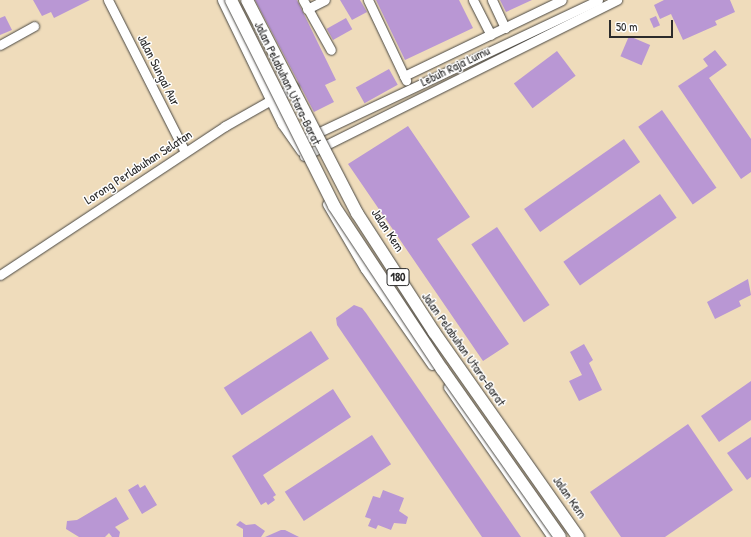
<!DOCTYPE html>
<html>
<head>
<meta charset="utf-8">
<style>
	body { margin:0 }
	#map { position:relative; width:751px; height:537px; overflow:hidden; background:#efdcbb; font-family:"Patrick Hand",sans-serif }
	div>[style] { position:absolute }
	[style*='--x'] { left:calc(var(--x)*1px); top:calc(var(--y)*1px); width:calc(var(--w)*1px); rotate:calc(var(--a)*1deg) }
	.building>* { inset:0; background:#b997d4; transform-origin:0 0 }
	.roads { filter:drop-shadow(0 0 1px #484641) drop-shadow(0 0 1px #484641) }
	.minor>* { height:9px; margin:-4.5px; padding:0 4.5px; transform-origin:4.5px; border-radius:4.5px; background:#fff }
	.bridges { filter:drop-shadow(0 0 1px #484641) drop-shadow(0 0 1px #484641) }
	.major-bridge>* { height:12px; margin:-6px; padding:0 6px; transform-origin:6px; border-radius:6px; background:#fff }
	span { translate:-50% -50%; white-space:nowrap; text-align:center; line-height:1.15; -webkit-text-stroke:3px #fff; paint-order:stroke }
	.shield-label span { padding:1px 3px; background:#fff; border:1px solid; border-radius:3px; -webkit-text-stroke-width:0 }
	.shield-label { font-size:12px; color:#2b2b2b; font-weight:700 }
	.street-label { font-size:13px; color:#2b2b2b }
	.scale { position:absolute; left:609px; top:20px; width:64px; height:18px; box-sizing:border-box; border:2px solid #2b2b2b; border-top:0; padding-left:5px; font-size:12px; line-height:14px; white-space:nowrap; color:#2b2b2b; -webkit-text-stroke:3px #fff; paint-order:stroke }
</style>
</head>
<body>
<div id="map">
	<div class="building">
		<div style="clip-path:polygon(33px 0,90px 0,54px 18px,51px 12px,42px 16px)"></div>
		<div style="clip-path:polygon(255px 0,297px 0,336px 80px,325px 85px,334px 102px,314px 112px)"></div>
		<div style="clip-path:polygon(340px 0,360px 0,367px 12px,352px 20px)"></div>
		<div style="clip-path:polygon(376px 0,459px 0,473px 28px,405px 60px)"></div>
		<div style="clip-path:polygon(500px 0,532px 0,506px 12px)"></div>
		<div style="clip-path:polygon(664px 0,730px 0,735px 12px,715px 21px,717px 25px,683px 40px,671px 14px,660px 19px,654px 5px)"></div>
		<div style="clip-path:polygon(5px 16px,12px 30px,0 35px,0 18px)"></div>
		<div style="left:656px;top:16px;width:10px;height:7px;rotate:66deg"></div>
		<div style="left:346px;top:18px;width:13px;height:22px;rotate:61deg"></div>
		<div style="left:629px;top:36px;width:23px;height:22px;rotate:23deg"></div>
		<div style="clip-path:polygon(715px 50px,727px 65px,709px 78px,751px 139px,751px 172px,741px 179px,678px 86px,708px 66px,703px 59px)"></div>
		<div style="left:557px;top:51px;width:31px;height:54px;rotate:53deg"></div>
		<div style="left:389px;top:69px;width:18px;height:38px;rotate:61deg"></div>
		<div style="left:662px;top:110px;width:95px;height:29px;rotate:55deg"></div>
		<div style="clip-path:polygon(408px 126px,470px 217px,437px 239px,509px 344px,483px 361px,348px 164px)"></div>
		<div style="left:624px;top:139px;width:28px;height:122px;rotate:55deg"></div>
		<div style="left:660px;top:194px;width:29px;height:118px;rotate:55deg"></div>
		<div style="left:497px;top:227px;width:94px;height:31px;rotate:56deg"></div>
		<div style="clip-path:polygon(748px 279px,751px 295px,739px 301px,741px 306px,715px 319px,707px 302px)"></div>
		<div style="clip-path:polygon(354px 305px,362px 308px,366px 313px,521px 537px,482px 537px,337px 325px,336px 318px)"></div>
		<div style="left:311px;top:331px;width:33px;height:104px;rotate:57deg"></div>
		<div style="clip-path:polygon(584px 344px,593px 360px,589px 363px,602px 390px,579px 401px,569px 381px,582px 375px,570px 352px)"></div>
		<div style="clip-path:polygon(751px 381px,751px 420px,719px 442px,701px 416px)"></div>
		<div style="clip-path:polygon(333px 389px,351px 417px,263px 475px,276px 495px,273px 497px,275px 500px,268px 505px,266px 502px,261px 505px,232px 456px)"></div>
		<div style="clip-path:polygon(688px 424px,733px 490px,665px 537px,621px 537px,590px 492px)"></div>
		<div style="left:372px;top:435px;width:35px;height:104px;rotate:57deg"></div>
		<div style="clip-path:polygon(751px 437px,751px 477px,747px 480px,727px 453px)"></div>
		<div style="clip-path:polygon(138px 484px,140px 488px,145px 485px,157px 505px,142px 514px,128px 490px)"></div>
		<div style="clip-path:polygon(383px 490px,404px 498px,399px 511px,408px 517px,406px 524px,394px 523px,391px 530px,378px 525px,376px 529px,368px 526px,371px 519px,365px 517px,373px 496px,380px 498px)"></div>
		<div style="clip-path:polygon(116px 497px,129px 519px,115px 527px,120px 532px,119px 537px,112px 537px,109px 533px,105px 537px,79px 537px,66px 529px,67px 521px,77px 520px)"></div>
		<div style="clip-path:polygon(240px 521px,246px 525px,255px 524px,265px 531px,261px 537px,243px 537px,243px 529px,236px 525px)"></div>
		<div style="clip-path:polygon(281px 530px,285px 530px,299px 537px,265px 537px)"></div>
	</div>
	<div class="roads">
		<div class="minor">
			<div style="--x:108;--y:0;--w:170;--a:63.1"></div>
			<div style="--x:222;--y:0;--w:138;--a:64.2"></div>
			<div style="--x:282;--y:124;--w:33;--a:55"></div>
			<div style="--x:303;--y:0;--w:57;--a:60.8"></div>
			<div style="--x:368;--y:0;--w:89;--a:64.6"></div>
			<div style="--x:473;--y:0;--w:39;--a:63"></div>
			<div style="--x:492;--y:0;--w:31;--a:65"></div>
			<div style="--x:307;--y:9;--w:20;--a:-27"></div>
			<div style="--x:0;--y:45;--w:39;--a:-29"></div>
			<div style="--x:404;--y:76;--w:175;--a:-25.7"></div>
			<div style="--x:296;--y:143;--w:334;--a:-25.3"></div>
			<div style="--x:304;--y:156;--w:350;--a:-26.5"></div>
			<div style="--x:327;--y:204;--w:75;--a:59.7"></div>
			<div style="--x:365;--y:269;--w:117;--a:55.1"></div>
			<div style="--x:0;--y:275;--w:270;--a:-33.5"></div>
			<div style="--x:225;--y:126;--w:79;--a:-29.5"></div>
			<div style="--x:448;--y:387;--w:183;--a:55.3"></div>
		</div>
	</div>
	<div class="bridges">
		<div class="major-bridge">
			<div style="--x:231;--y:0;--w:230;--a:63.4"></div>
			<div style="--x:334;--y:206;--w:196;--a:56.5"></div>
			<div style="--x:442;--y:369;--w:205;--a:54.9"></div>
			<div style="--x:247;--y:0;--w:240;--a:62.7"></div>
			<div style="--x:357;--y:213;--w:142;--a:57.1"></div>
			<div style="--x:434;--y:332;--w:251;--a:54.9"></div>
		</div>
	</div>
	<div class="shield-label">
		<span style="left:398px;top:277px">180</span>
	</div>
	<div class="street-label">
		<span style="left:455px;top:66px;rotate:-26deg">Lebuh Raja Lumu</span>
		<span style="left:159px;top:70px;rotate:63deg">Jalan Sungai Aur</span>
		<span style="left:288px;top:83px;rotate:64deg">Jalan Pelabuhan Utara-Barat</span>
		<span style="left:138px;top:167px;rotate:-33deg">Lorong Perlabuhan Selatan</span>
		<span style="left:388px;top:230px;rotate:57deg">Jalan Kem</span>
		<span style="left:464px;top:349px;rotate:55deg">Jalan Pelabuhan Utara-Barat</span>
		<span style="left:570px;top:497px;rotate:55deg">Jalan Kem</span>
	</div>
	<div class="scale">50 m</div>
</div>
</body>
</html>
